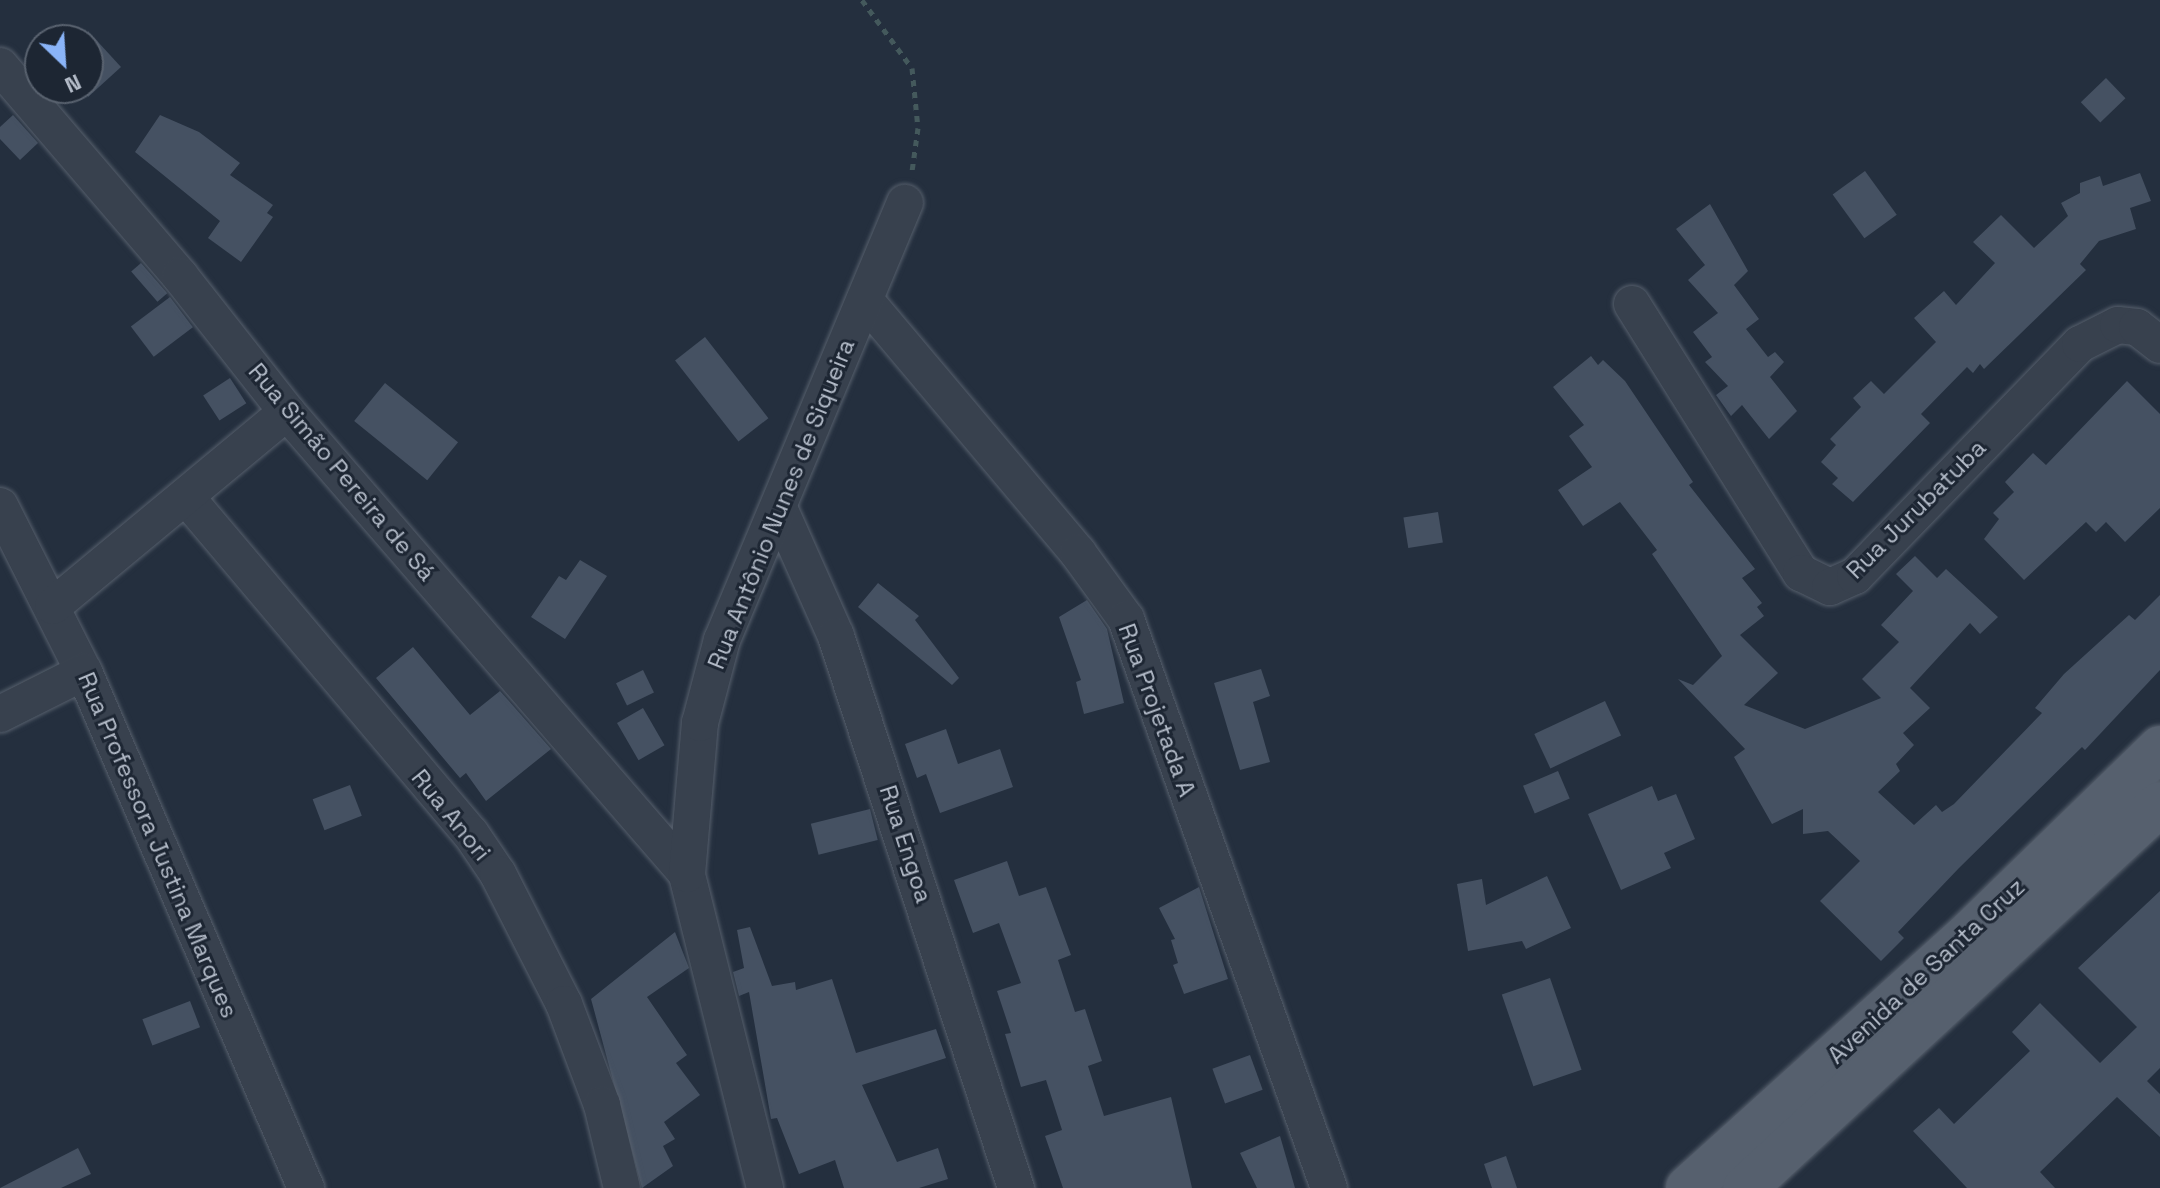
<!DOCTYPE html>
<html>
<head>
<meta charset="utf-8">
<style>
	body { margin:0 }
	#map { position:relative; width:2160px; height:1188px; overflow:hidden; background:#242f3e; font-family:"Space Grotesk",sans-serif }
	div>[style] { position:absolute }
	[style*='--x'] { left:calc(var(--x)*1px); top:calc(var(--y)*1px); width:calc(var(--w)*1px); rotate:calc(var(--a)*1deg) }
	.building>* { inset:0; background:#455162; transform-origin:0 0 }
	.path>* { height:5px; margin-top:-2.5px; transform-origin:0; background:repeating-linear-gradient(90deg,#44595c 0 6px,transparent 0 12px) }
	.roads { filter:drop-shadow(0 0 2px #565f6c) drop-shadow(0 0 2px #565f6c) }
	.street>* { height:36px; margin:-18px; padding:0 18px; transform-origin:18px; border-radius:18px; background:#38414e }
	.primary>* { height:44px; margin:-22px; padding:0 22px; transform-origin:22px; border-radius:22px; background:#56606e }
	span { translate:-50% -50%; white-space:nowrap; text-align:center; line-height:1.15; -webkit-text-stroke:6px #1d2633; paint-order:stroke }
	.street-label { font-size:24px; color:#b4bcc9 }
	.north { position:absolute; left:24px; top:24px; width:80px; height:80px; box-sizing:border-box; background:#1d2633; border:2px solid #59626f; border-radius:50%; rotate:155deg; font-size:22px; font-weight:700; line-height:32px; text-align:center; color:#b4bcc9 }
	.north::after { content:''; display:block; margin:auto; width:28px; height:36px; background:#8ab4f8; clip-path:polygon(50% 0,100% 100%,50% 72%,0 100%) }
</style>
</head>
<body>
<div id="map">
	<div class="building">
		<div style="clip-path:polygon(88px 31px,121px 67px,88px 97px)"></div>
		<div style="left:2106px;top:78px;width:28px;height:35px;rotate:46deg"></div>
		<div style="clip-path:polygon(13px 115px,38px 143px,20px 160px,0 139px,0 127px)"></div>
		<div style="clip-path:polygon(160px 115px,199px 132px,240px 163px,230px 175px,273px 205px,267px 213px,273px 217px,241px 262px,208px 238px,220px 221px,135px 152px)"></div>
		<div style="left:1865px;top:171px;width:54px;height:40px;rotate:54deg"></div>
		<div style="clip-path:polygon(2140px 173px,2151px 201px,2130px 208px,2136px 229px,2099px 241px,2080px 264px,2086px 270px,1984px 369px,1980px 364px,1973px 373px,1967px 367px,1921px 414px,1930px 423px,1853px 502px,1832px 484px,1838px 478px,1821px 462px,1836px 445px,1830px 439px,1861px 407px,1853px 398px,1871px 381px,1884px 394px,1936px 342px,1914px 318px,1944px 291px,1956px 305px,1995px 263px,1973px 242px,2001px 215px,2034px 248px,2068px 216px,2061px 203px,2080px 193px,2080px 183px,2100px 176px,2103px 186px)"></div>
		<div style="clip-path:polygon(1710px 204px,1748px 271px,1734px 285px,1759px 319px,1746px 329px,1768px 357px,1775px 352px,1784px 362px,1770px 377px,1797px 411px,1769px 439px,1742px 405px,1731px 416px,1716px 395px,1728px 386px,1705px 362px,1712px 357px,1693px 332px,1718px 313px,1688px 280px,1705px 265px,1676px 229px)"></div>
		<div style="left:141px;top:263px;width:40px;height:13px;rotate:49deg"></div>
		<div style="left:170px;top:297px;width:38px;height:49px;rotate:53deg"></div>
		<div style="left:705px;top:337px;width:103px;height:38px;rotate:52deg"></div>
		<div style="clip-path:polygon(1591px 356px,1598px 365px,1603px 360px,1625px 381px,1693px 482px,1689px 485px,1755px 569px,1742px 578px,1762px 603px,1757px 607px,1764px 616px,1740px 635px,1778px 673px,1744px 705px,1805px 729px,1881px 698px,1862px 679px,1899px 642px,1881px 625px,1913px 591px,1896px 574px,1915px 556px,1937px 578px,1946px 569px,1998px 617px,1980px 634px,1970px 623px,1910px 688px,1930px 708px,1903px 733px,1914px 745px,1896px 764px,1900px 771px,1878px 792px,1914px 825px,1936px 805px,1942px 812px,1954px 804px,2042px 713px,2035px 708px,2064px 674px,2129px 615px,2135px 620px,2160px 595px,2160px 670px,2085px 750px,2082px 747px,1959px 868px,1898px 932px,1904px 938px,1881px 961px,1820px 901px,1860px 861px,1828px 831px,1803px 834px,1803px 809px,1772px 824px,1734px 757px,1745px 749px,1678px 679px,1693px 685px,1722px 656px,1652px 554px,1657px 550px,1620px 502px,1583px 526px,1558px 490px,1592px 467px,1569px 436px,1584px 425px,1553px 387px)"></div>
		<div style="left:230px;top:378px;width:30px;height:32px;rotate:57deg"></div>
		<div style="clip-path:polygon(2127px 381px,2160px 414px,2160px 508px,2125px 542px,2106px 522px,2096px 532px,2086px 522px,2024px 580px,1984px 539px,1999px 519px,1993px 513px,2014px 492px,2005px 482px,2033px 453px,2046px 465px)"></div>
		<div style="left:385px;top:383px;width:94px;height:49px;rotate:39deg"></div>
		<div style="left:1438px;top:512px;width:31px;height:35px;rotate:81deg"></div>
		<div style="clip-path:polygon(580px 560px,607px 576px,565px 639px,531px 617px,559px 576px,566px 580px)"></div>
		<div style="clip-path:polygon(878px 583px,919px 616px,915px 620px,959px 678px,952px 685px,858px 607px)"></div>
		<div style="clip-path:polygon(1087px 600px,1107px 629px,1124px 703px,1084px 714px,1076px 682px,1081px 680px,1059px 617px)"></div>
		<div style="clip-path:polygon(413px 647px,470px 715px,500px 691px,551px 749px,486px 801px,466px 773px,460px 778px,376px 678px)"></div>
		<div style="clip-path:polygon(1261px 669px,1270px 696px,1253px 702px,1270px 762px,1240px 770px,1214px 683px)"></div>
		<div style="left:643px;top:670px;width:25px;height:30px;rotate:64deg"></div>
		<div style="left:1605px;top:701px;width:38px;height:78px;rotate:65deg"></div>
		<div style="left:643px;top:708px;width:43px;height:30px;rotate:60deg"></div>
		<div style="clip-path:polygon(946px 729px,958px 764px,1000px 749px,1013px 787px,940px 813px,926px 774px,917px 778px,905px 744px)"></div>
		<div style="left:1558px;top:771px;width:30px;height:38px;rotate:67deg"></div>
		<div style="left:350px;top:785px;width:33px;height:40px;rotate:69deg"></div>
		<div style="clip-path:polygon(1652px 786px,1658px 801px,1676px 794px,1695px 839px,1664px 853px,1671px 868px,1621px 890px,1588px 814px)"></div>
		<div style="left:870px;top:809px;width:32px;height:61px;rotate:76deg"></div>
		<div style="clip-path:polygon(1007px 861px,1019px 896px,1046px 887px,1071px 955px,1058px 960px,1075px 1012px,1085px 1009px,1102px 1061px,1088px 1066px,1104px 1116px,1171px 1097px,1192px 1188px,1063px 1188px,1045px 1136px,1062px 1130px,1046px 1080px,1021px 1087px,1005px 1034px,1011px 1033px,997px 991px,1021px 983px,999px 923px,973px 933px,954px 880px)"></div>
		<div style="clip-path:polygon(1547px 876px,1571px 928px,1526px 949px,1522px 941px,1468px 951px,1457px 884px,1482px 879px,1486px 905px)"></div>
		<div style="clip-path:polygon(1199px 887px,1228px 979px,1184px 994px,1173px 965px,1178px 963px,1171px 940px,1175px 939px,1159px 908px)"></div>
		<div style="clip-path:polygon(2160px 891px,2160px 1068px,2147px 1081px,2160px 1094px,2160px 1137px,2117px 1097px,2040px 1172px,2055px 1188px,1967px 1188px,1913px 1131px,1939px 1108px,1954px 1124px,2030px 1051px,2012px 1032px,2040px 1003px,2100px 1063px,2137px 1027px,2078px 968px)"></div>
		<div style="clip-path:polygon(750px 927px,772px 986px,795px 982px,796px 990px,832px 979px,856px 1053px,936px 1029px,946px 1058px,862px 1085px,897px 1162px,938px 1148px,948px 1179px,919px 1188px,844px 1188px,835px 1160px,799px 1174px,777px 1118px,771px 1119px,749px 992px,739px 996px,733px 972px,744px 968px,737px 930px)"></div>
		<div style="clip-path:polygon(675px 932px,689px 968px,647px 997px,687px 1055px,676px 1063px,700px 1095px,664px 1122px,675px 1139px,663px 1146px,673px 1166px,642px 1188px,591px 999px)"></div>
		<div style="left:1550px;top:978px;width:97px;height:51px;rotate:71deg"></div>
		<div style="left:190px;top:1001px;width:28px;height:51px;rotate:69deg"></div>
		<div style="left:1250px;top:1055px;width:37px;height:40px;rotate:70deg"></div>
		<div style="clip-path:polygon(1280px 1136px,1295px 1188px,1257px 1188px,1240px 1153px)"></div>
		<div style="clip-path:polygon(78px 1148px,91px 1174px,61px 1188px,0 1188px)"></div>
		<div style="clip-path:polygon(1506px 1156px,1517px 1188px,1492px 1188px,1484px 1164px)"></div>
	</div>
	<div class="path">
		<div style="--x:862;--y:0;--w:84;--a:53.7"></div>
		<div style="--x:912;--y:68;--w:60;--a:84.3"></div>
		<div style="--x:918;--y:128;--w:43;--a:97.9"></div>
	</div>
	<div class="roads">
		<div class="street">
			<div style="--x:0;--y:66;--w:277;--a:49.4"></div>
			<div style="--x:180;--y:276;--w:173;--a:51.8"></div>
			<div style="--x:287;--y:412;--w:611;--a:49.11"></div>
			<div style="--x:865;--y:300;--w:331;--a:49.9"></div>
			<div style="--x:1078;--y:553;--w:82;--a:54"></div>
			<div style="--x:1126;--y:619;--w:604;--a:70.37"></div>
			<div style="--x:1632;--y:304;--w:318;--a:57.9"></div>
			<div style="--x:1801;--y:573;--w:32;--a:26"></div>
			<div style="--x:1830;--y:587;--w:27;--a:-24"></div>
			<div style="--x:1855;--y:576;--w:323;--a:-45.9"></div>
			<div style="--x:2080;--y:344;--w:42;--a:-26.6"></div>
			<div style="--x:2118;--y:325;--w:19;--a:6"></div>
			<div style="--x:2137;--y:327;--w:29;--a:38"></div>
			<div style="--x:186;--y:497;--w:441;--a:49.8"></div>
			<div style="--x:471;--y:834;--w:48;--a:56"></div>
			<div style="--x:498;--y:874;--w:146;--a:63.1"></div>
			<div style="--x:564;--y:1004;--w:108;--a:69.4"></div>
			<div style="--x:602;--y:1105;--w:85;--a:76.5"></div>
			<div style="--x:0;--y:506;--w:186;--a:63.2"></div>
			<div style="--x:84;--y:672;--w:562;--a:66.72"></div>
			<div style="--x:779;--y:508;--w:140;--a:66"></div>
			<div style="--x:836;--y:636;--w:581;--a:71.94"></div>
			<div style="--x:53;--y:606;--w:304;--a:-39.7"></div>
			<div style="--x:0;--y:714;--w:94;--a:-26.6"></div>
			<div style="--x:765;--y:1188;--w:324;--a:-104"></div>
			<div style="--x:687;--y:874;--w:152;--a:-85.1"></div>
			<div style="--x:700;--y:723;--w:86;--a:-75.2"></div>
			<div style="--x:722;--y:640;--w:474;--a:-67.3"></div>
		</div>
		<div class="primary">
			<div style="--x:1688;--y:1188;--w:382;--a:-42.1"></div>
			<div style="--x:1971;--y:932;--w:264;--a:-44.2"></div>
			<div style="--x:1745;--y:1188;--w:565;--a:-42.78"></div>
		</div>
	</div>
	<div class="street-label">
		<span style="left:342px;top:472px;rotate:50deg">Rua Simão Pereira de Sá</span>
		<span style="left:781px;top:504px;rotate:-68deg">Rua Antônio Nunes de Siqueira</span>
		<span style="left:1916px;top:509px;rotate:-45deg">Rua Jurubatuba</span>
		<span style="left:1157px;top:710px;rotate:70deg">Rua Projetada A</span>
		<span style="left:451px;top:815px;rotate:51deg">Rua Anori</span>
		<span style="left:906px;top:844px;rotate:72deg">Rua Engoa</span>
		<span style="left:158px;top:845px;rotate:67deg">Rua Professora Justina Marques</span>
		<span style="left:1926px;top:971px;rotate:-43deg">Avenida de Santa Cruz</span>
	</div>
	<div class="north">N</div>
</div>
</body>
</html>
